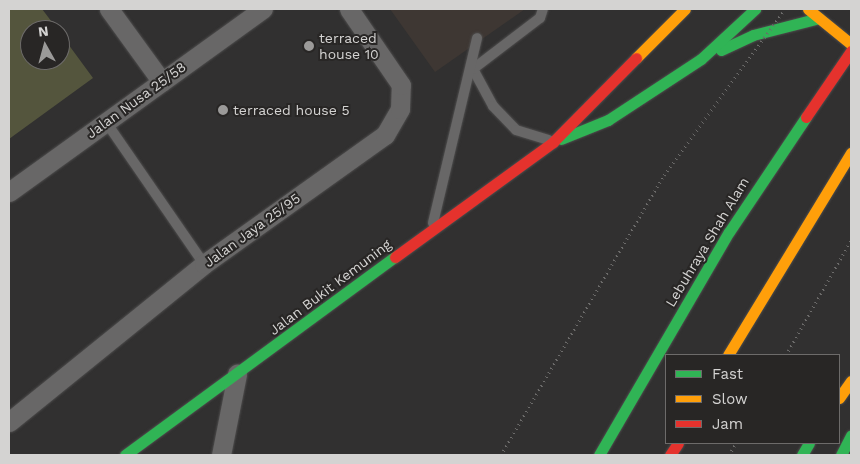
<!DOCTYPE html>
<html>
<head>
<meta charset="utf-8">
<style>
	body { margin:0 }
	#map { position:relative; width:860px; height:464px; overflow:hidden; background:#313030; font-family:"Work Sans",sans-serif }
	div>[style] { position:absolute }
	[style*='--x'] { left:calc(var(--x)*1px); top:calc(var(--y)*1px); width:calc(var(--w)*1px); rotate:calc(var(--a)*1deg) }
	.built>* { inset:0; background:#3e3733 }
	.green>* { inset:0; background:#54553d }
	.path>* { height:3px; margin-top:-1.5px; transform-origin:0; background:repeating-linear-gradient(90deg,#6c6b6a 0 1px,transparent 0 5px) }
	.roads { filter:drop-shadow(0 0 1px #4e4d4d) drop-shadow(0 0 1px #4e4d4d) }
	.lane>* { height:10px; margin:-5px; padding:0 5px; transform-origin:5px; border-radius:5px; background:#686767 }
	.street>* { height:19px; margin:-9.5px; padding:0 9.5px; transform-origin:9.5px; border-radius:9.5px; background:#686767 }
	.fast>* { height:11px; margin:-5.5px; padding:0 5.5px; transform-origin:5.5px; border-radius:5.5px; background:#30b455 }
	.slow>* { height:11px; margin:-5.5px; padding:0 5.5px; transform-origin:5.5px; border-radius:5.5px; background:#ff9f0a }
	.jam>* { height:11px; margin:-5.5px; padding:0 5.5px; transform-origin:5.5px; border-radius:5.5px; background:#e5322d }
	.path-bridge>* { height:3px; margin-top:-1.5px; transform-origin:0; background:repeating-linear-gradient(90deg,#6c6b6a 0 1px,transparent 0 5px) }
	.dots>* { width:14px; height:14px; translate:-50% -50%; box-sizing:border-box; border:2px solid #282625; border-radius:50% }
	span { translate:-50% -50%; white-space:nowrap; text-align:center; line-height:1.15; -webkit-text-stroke:4px #282625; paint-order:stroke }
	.poi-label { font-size:14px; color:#d4d3d2 }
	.left { translate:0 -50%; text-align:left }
	.street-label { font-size:14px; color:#d4d3d2 }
	.frame { position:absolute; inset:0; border:10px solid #d4d3d2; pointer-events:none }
	.legend { position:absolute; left:665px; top:354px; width:175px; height:90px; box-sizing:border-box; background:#282625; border:1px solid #6d6b6a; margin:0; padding:6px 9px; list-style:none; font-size:15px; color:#d4d3d2 }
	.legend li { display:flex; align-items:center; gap:10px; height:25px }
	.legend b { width:25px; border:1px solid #6d6b6a }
	.north { position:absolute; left:20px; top:20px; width:50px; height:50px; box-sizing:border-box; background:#282625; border:1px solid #6d6b6a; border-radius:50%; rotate:353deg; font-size:14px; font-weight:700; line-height:20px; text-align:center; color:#d4d3d2 }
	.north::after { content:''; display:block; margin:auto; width:18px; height:22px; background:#9b9a99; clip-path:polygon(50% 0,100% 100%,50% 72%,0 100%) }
</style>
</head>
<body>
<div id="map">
	<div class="built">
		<div style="clip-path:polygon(390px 9px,525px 9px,435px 72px)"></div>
	</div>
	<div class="green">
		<div style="clip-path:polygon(9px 9px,42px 9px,58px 30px,30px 30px,30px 60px,60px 60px,60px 33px,93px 78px,9px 139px)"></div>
	</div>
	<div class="path">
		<div style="--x:786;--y:355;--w:132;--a:-60.5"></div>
		<div style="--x:501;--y:455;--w:324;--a:-59.8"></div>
		<div style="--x:729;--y:455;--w:14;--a:-60"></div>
	</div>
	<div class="roads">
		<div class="lane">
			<div style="--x:473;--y:69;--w:42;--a:61.6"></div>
			<div style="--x:493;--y:106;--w:33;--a:46"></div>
			<div style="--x:516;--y:130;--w:34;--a:17"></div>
			<div style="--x:473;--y:69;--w:84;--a:-37.3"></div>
			<div style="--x:540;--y:18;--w:9;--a:-72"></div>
			<div style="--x:106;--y:122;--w:173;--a:55.4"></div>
			<div style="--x:433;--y:223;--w:190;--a:-76.6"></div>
		</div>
		<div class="street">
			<div style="--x:109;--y:9;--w:90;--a:54"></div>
			<div style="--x:9;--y:192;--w:313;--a:-35.8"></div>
			<div style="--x:9;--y:422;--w:251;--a:-39"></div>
			<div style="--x:204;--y:264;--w:222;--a:-35.5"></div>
			<div style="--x:385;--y:135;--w:30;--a:-60"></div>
			<div style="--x:400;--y:109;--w:24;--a:-88"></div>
			<div style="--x:401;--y:85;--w:92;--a:-124.4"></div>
			<div style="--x:221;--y:455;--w:83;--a:-78.8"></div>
		</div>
		<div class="fast">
			<div style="--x:721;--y:50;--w:35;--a:-25"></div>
			<div style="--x:753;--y:35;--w:68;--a:-14.4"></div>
			<div style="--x:561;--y:139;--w:51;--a:-22"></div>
			<div style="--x:608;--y:120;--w:111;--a:-33.3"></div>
			<div style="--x:701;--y:59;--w:74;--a:-42.8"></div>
			<div style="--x:125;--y:455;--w:335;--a:-36.3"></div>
			<div style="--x:599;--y:455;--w:258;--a:-59.8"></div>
			<div style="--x:729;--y:232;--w:138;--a:-56.2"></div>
			<div style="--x:802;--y:455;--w:14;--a:-60"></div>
			<div style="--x:841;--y:455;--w:22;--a:-63"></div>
		</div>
		<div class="slow">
			<div style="--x:808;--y:9;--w:55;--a:39.1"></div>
			<div style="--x:636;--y:58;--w:69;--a:-45"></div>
			<div style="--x:728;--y:355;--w:237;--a:-58.7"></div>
			<div style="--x:839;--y:398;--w:21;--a:-55"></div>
		</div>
		<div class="jam">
			<div style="--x:806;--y:117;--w:80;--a:-55.7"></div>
			<div style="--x:395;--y:257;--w:195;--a:-36"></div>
			<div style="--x:553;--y:142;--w:118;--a:-45.3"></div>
			<div style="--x:670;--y:455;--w:14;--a:-56"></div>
		</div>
	</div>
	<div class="path-bridge">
		<div style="--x:664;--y:175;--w:205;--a:-53.9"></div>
	</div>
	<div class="dots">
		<div style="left:309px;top:46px;background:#9b9a99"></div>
		<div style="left:223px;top:110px;background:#9b9a99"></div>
	</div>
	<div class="poi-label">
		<span class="left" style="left:319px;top:46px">terraced<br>house 10</span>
		<span class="left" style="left:233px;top:110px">terraced house 5</span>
	</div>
	<div class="street-label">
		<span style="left:136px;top:100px;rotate:-36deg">Jalan Nusa 25/58</span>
		<span style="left:252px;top:230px;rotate:-36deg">Jalan Jaya 25/95</span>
		<span style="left:707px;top:242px;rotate:-59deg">Lebuhraya Shah Alam</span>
		<span style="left:330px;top:287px;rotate:-37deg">Jalan Bukit Kemuning</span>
	</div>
	<div class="frame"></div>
	<ul class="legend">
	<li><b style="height:6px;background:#30b455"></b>Fast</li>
	<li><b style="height:6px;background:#ff9f0a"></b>Slow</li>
	<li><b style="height:6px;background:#e5322d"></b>Jam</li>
	</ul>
	<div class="north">N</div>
</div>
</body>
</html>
